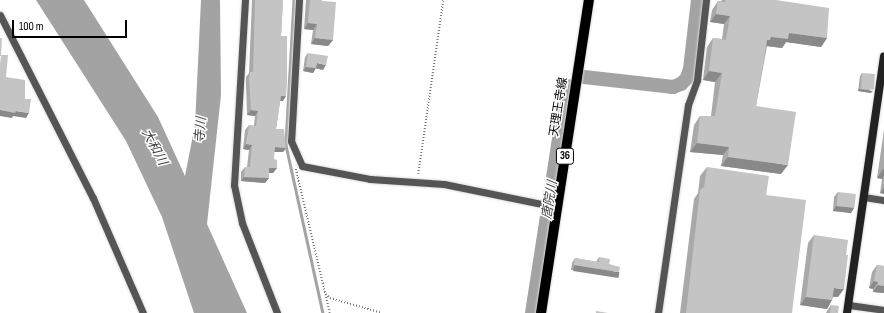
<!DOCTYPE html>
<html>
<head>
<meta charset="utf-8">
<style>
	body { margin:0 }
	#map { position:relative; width:884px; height:313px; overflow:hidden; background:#fff; font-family:"Sofia Sans Condensed","Noto Sans JP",sans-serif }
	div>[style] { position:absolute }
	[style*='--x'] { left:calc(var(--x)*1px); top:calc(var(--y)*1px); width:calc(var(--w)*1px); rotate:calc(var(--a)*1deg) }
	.water>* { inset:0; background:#a3a3a3 }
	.stream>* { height:2.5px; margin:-1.25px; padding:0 1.25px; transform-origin:1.25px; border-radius:1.25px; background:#a3a3a3 }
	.river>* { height:14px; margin:-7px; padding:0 7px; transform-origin:7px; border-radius:7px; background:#a3a3a3 }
	.path>* { height:1.5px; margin-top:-0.75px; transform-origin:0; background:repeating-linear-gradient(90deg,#777 0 1px,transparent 0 3px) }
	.roads { filter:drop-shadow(0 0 1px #dbdbdb) drop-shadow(0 0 1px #dbdbdb) }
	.street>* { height:7px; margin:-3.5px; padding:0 3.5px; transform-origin:3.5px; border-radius:3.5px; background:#555 }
	.secondary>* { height:8px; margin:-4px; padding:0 4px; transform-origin:4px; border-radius:4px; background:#222 }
	.primary>* { height:10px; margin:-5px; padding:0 5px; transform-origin:5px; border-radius:5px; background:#000 }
	.wall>* { inset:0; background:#a9a9a9 }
	.shaded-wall>* { inset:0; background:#898989; transform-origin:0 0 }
	.building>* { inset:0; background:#c4c4c4; transform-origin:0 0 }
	span { translate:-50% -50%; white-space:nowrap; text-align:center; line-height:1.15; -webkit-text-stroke:3px #fff; paint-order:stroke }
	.shield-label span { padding:1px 3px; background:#fff; border:1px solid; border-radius:3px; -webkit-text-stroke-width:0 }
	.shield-label { font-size:11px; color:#000; font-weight:700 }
	.street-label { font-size:12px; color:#000 }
	.water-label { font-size:13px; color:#444; font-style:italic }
	.scale { position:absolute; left:12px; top:20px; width:115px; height:18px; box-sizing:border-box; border:2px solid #000; border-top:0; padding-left:5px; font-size:12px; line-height:14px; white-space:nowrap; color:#000; -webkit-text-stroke:3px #fff; paint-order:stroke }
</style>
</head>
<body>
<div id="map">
	<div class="water">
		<div style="clip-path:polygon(36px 0,84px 0,158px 117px,185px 176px,195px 125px,201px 0,220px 0,221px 95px,207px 224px,247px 313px,194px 313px,162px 217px,126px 141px)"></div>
	</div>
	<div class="stream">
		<div style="--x:294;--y:0;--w:145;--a:93.2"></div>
		<div style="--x:286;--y:145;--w:172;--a:77.6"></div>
	</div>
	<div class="river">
		<div style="--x:584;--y:77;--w:90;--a:6.4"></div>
		<div style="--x:673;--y:87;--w:9;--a:-21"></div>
		<div style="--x:681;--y:84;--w:8;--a:-45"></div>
		<div style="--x:687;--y:78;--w:9;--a:-72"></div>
		<div style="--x:690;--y:69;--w:69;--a:-83.4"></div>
		<div style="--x:532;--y:313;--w:230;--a:-81.2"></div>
	</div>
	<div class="path">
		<div style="--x:296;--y:169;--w:148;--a:76.7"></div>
		<div style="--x:418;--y:174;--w:176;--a:-81.8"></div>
		<div style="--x:326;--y:294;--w:6;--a:45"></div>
		<div style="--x:330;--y:298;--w:54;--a:16.1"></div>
	</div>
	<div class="roads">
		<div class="street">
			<div style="--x:245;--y:0;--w:185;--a:93.4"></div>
			<div style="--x:234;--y:185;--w:39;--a:78"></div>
			<div style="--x:242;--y:223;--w:97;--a:68.7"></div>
			<div style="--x:299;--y:0;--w:141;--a:93.2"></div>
			<div style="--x:291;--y:141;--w:27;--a:66"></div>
			<div style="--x:302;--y:166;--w:69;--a:10.8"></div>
			<div style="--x:370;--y:179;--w:74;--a:3.9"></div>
			<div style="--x:444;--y:184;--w:114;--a:11.6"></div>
			<div style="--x:0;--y:15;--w:205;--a:63.1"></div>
			<div style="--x:93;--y:198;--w:125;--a:66.5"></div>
			<div style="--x:864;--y:197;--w:20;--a:9"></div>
			<div style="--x:849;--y:305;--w:35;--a:8"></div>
			<div style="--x:658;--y:313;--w:210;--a:-81.8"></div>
			<div style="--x:688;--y:105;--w:27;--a:-70"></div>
			<div style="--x:697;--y:80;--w:81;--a:-83.6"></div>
		</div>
		<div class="secondary">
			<div style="--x:847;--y:313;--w:259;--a:-81.8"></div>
		</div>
		<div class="primary">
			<div style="--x:541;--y:313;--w:317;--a:-81.3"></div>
		</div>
	</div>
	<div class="wall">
		<div style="clip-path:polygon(252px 0,283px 0,281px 36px,283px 101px,280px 101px,276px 129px,286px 148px,283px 152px,274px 152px,274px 159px,277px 168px,273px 173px,269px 173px,269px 178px,265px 183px,241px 181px,241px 172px,245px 167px,247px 167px,249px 150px,243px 149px,245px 130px,249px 125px,254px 126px,255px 116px,247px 115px,246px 84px,246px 77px,249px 73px)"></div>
		<div style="clip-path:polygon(306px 0,322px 0,333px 40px,328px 46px,311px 44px,313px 30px,304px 29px)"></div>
		<div style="clip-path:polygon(722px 0,776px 0,827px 38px,821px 47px,786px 42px,782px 48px,767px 46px,756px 106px,781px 174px,721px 166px,723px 155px,690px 152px,694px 125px,700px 116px,711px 116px,715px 82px,703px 80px,707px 47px,713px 38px,722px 39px,724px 24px,710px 22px,712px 10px,718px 1px,721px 1px)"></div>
		<div style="clip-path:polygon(308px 53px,323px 70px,316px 68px,313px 73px,303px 71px,305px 57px)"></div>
		<div style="clip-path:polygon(862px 73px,871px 93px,858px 91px,860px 76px)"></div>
		<div style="clip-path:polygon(884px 130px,884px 194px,880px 193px,882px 179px,877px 178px)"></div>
		<div style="clip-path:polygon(707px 167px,766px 195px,792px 313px,680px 313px,694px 199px,698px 193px,700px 176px)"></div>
		<div style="clip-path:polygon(838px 192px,854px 208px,851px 213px,833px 211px,834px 197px)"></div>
		<div style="clip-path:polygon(814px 235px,838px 297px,833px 297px,832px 300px,827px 309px,800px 305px,808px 243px)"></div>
		<div style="clip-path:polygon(599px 257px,609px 264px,616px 277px,571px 270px,572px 263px,575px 258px,596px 262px)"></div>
		<div style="clip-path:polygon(877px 265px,884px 266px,884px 293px,873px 292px,873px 289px,869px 288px,872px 272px)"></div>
		<div style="clip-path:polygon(831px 305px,838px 313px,826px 313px,827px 311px)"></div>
	</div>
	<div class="shaded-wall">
		<div style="clip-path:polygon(716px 14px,730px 16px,724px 24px,710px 22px)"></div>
		<div style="clip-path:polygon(308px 23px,317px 24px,313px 30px,304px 29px)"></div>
		<div style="clip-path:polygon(789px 33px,827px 38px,821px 47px,786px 42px,782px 48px,766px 46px,767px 40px,771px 37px)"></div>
		<div style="clip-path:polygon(315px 38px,333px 40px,328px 46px,311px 44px)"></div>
		<div style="clip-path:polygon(317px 63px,326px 65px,323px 70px,314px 68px)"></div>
		<div style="clip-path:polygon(306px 67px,316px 68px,313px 73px,303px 71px)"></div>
		<div style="clip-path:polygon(709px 71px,722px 73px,715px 82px,703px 80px)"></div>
		<div style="clip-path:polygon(859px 89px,873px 91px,871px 93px,858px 91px)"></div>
		<div style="clip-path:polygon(281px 96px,286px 96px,283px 101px,278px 100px)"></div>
		<div style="clip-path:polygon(0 110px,16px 111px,29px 113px,26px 118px,13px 116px,12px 118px,0 116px)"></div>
		<div style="clip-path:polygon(251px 110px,258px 111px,255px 116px,247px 115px)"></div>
		<div style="clip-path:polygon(697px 143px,729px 147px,723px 155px,690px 152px)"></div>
		<div style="clip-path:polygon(246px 144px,252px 145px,249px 150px,243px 149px)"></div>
		<div style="clip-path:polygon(275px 147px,286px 148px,283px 152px,272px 152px)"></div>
		<div style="clip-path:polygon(728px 157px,788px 165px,781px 174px,721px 166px)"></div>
		<div style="clip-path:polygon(269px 168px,277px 168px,273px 173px,266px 173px)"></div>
		<div style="clip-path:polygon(883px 169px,884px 169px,884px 176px,882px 179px,877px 178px)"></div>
		<div style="clip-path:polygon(244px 177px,269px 178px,265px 183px,241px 181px)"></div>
		<div style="clip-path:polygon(884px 188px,884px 194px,880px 193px)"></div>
		<div style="clip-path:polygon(836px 206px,854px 208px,851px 213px,833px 211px)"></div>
		<div style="left:574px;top:265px;width:46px;height:6px;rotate:9deg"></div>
		<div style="clip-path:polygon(874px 281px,878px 282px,873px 289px,869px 288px)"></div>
		<div style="clip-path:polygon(878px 285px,884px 286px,884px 293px,873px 292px)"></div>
		<div style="clip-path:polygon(834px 288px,844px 289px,838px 297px,829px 296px)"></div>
		<div style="clip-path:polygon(806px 297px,832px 300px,827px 309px,800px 305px)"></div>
	</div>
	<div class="building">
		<div style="clip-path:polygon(255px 0,283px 0,281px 36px,287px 36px,287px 83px,286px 96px,281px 96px,276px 129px,284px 129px,286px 148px,275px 147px,274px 159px,277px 160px,277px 168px,269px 168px,269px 178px,244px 177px,245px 167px,250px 167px,252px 145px,246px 144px,249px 125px,256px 126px,258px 111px,251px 110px,249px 79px,250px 72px,253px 72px)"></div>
		<div style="clip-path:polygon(310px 0,322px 0,322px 1px,336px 2px,333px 40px,315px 38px,317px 24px,308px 23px)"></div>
		<div style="clip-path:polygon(726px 0,776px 0,829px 8px,827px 38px,789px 33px,788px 39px,771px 37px,770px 40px,767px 40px,756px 106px,796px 112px,788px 165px,728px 157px,729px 147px,697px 143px,700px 116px,715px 116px,722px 73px,709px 71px,713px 38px,726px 40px,730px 16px,716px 14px,718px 1px,725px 2px)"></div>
		<div style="clip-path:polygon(0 38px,2px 38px,1px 55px,8px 55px,6px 77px,25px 80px,25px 99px,31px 99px,29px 113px,16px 111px,15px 113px,0 110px,0 64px,1px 56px,0 56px)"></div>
		<div style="clip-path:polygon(308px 53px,328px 56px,326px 65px,317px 63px,316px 68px,306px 67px)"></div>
		<div style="left:862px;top:73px;width:13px;height:16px;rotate:4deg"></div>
		<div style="clip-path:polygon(707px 167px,769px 176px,766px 195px,806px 200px,792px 313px,686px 313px,700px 190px,704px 187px)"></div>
		<div style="left:838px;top:192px;width:18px;height:14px;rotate:6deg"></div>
		<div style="clip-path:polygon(814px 235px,848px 240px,846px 255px,848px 255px,844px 289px,834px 288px,832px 300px,806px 297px)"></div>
		<div style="clip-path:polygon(599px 257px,610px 259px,609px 264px,620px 267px,619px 272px,574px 265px,575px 258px,599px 262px)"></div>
		<div style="clip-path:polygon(877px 265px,884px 266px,884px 286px,878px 285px,878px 282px,874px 281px)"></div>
		<div style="left:831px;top:305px;width:8px;height:8px;rotate:7deg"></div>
		<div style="clip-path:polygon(596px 311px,608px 313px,596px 313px)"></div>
	</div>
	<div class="shield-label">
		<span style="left:565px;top:156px">36</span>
	</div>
	<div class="street-label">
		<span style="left:559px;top:107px;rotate:-81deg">天理王寺線</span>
	</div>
	<div class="water-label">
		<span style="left:201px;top:130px;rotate:-86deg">寺川</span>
		<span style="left:154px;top:147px;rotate:62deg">大和川</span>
		<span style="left:550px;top:200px;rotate:-81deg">唐院川</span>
	</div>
	<div class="scale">100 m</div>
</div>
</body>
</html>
